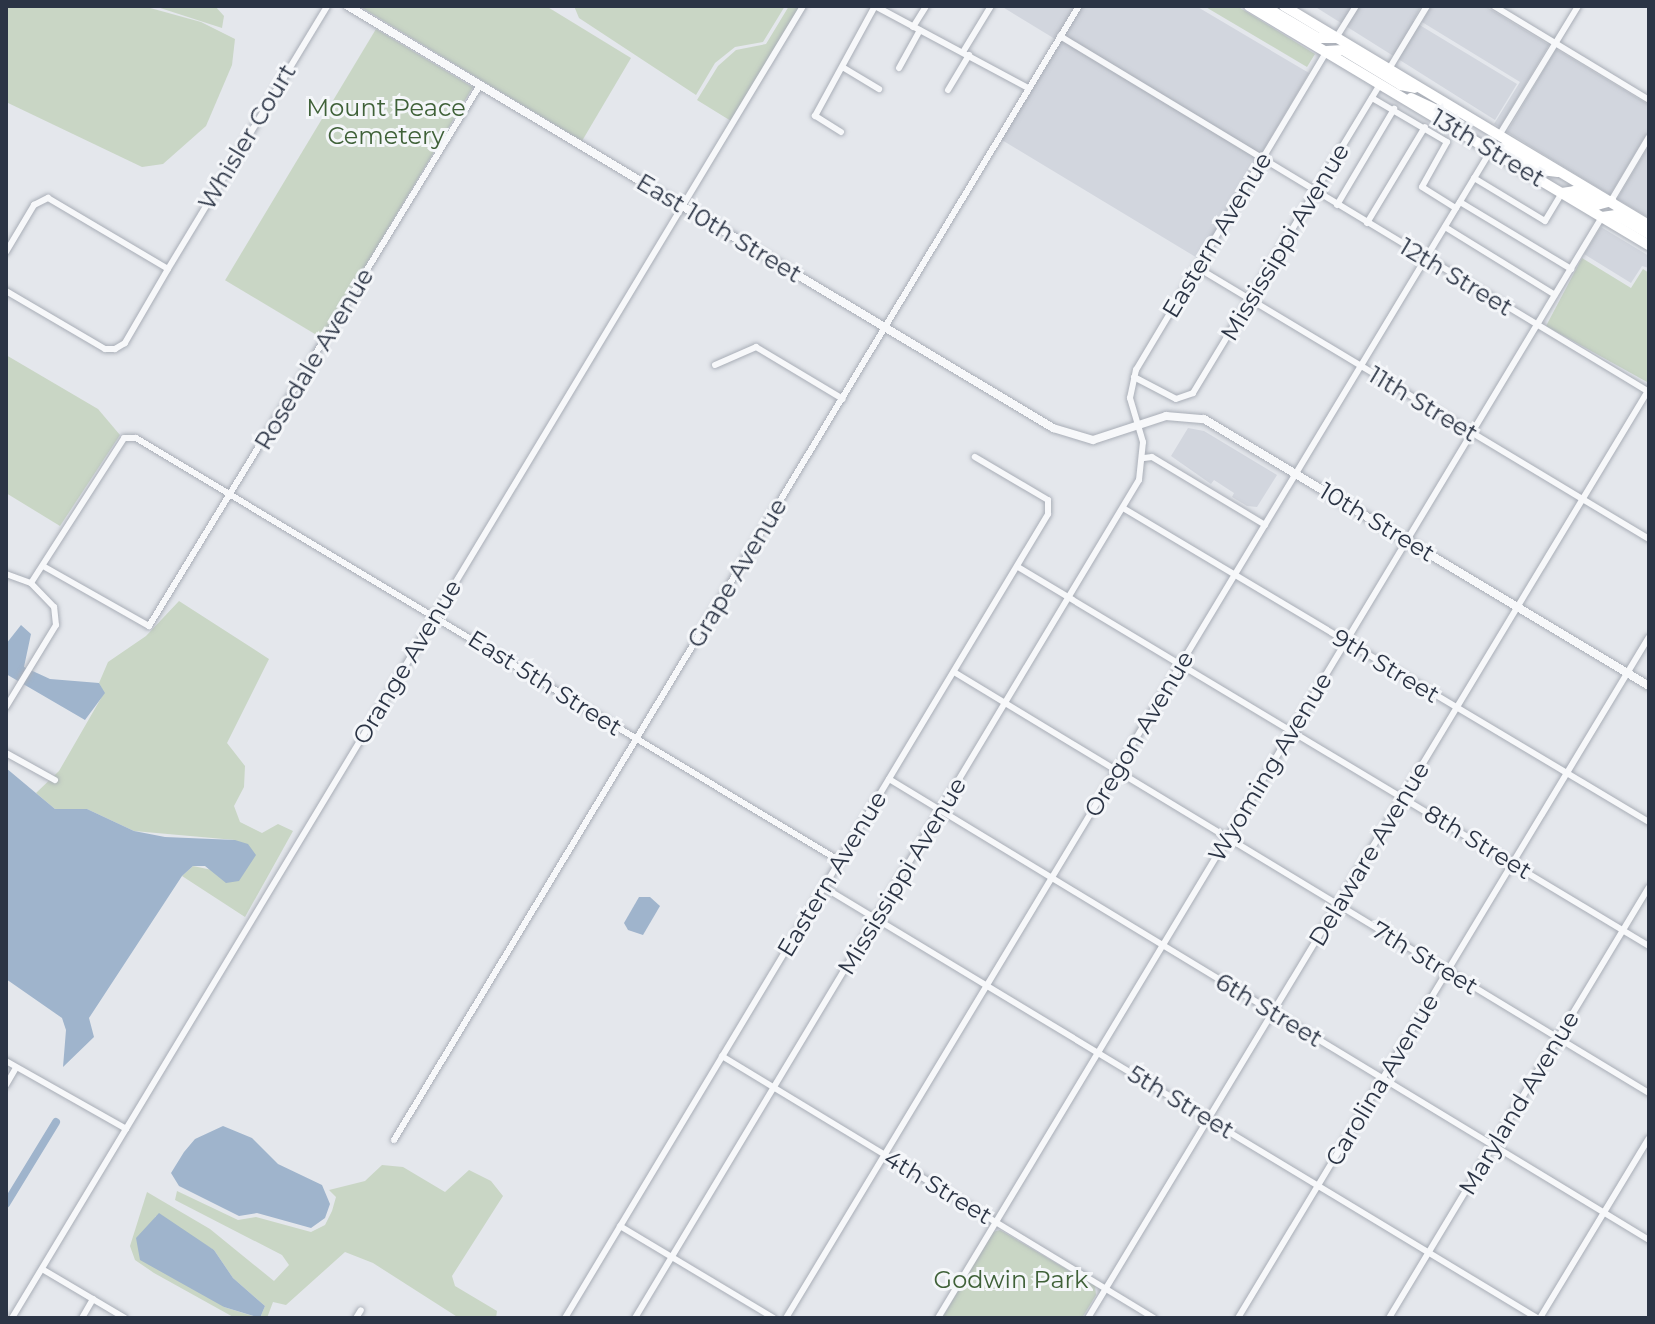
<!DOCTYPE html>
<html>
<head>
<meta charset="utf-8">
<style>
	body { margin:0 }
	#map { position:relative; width:1655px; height:1324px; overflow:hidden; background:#e4e7ec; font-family:Montserrat,sans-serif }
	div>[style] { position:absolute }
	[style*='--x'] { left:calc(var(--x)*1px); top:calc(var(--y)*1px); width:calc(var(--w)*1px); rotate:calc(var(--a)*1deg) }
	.built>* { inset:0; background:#d2d6de }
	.green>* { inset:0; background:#c9d6c5; transform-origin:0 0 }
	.water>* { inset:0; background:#9fb4cc }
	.canal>* { height:8px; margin:-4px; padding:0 4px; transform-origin:4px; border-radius:4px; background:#9fb4cc }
	.roads { filter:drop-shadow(0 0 2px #a9aeb7) drop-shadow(0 0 2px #a9aeb7) }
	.minor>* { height:6px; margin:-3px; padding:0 3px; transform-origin:3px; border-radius:3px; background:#f7f8fa }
	.tertiary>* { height:8px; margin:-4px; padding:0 4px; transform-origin:4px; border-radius:4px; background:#f7f8fa }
	.trunk>* { height:10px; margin:-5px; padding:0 5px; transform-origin:5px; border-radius:5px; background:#fff }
	span { translate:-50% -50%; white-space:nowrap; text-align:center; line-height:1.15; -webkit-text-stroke:6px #f4f6f9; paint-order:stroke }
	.park-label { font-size:24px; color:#3f6138 }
	.street-label { font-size:24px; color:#2b3445 }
	.frame { position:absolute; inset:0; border:8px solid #2b3445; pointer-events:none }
</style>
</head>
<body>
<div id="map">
	<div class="built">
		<div style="clip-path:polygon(1001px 6px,1196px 6px,1309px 73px,1199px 259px,997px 137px,1055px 39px)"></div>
		<div style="clip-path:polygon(1314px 6px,1421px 6px,1413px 21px,1517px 84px,1495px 120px)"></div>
		<div style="clip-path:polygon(1431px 6px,1485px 6px,1549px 45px,1500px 127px,1494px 124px,1520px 82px,1422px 22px)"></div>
		<div style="clip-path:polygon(1556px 49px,1649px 105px,1649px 130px,1610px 195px,1507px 132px)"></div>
		<div style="clip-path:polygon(1649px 145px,1649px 218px,1617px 199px)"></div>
		<div style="clip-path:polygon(1601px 227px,1649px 256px,1649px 268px,1642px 266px,1631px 283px,1584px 254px)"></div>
		<div style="clip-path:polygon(1188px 428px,1204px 431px,1277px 475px,1257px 507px,1247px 506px,1232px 497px,1234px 493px,1214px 480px,1211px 484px,1171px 456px)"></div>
	</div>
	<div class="green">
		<div style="clip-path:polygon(6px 6px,143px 6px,201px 22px,235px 39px,232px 65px,206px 126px,163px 164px,142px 167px,6px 102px)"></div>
		<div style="clip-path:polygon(154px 6px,215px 6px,224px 16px,222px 28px)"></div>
		<div style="clip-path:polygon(359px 6px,546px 6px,631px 58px,582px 141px)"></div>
		<div style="clip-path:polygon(574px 6px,785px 6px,763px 42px,735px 47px,715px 63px,696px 95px,579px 18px)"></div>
		<div style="clip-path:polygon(789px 6px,800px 6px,731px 121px,697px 100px,718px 66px,736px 50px,766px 44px)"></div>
		<div style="clip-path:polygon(1204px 6px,1237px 6px,1315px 54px,1307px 67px)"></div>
		<div style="left:376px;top:29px;width:113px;height:293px;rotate:31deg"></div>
		<div style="clip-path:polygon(1582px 258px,1631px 288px,1643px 269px,1649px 273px,1647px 382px,1546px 326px)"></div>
		<div style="clip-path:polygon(6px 355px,98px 409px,120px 435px,60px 526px,6px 493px)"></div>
		<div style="clip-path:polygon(179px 601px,269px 659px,227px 743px,245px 766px,244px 787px,234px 806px,240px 822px,262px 833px,278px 824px,293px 831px,245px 917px,182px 876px,193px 866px,217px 871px,235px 840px,134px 831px,87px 809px,55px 809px,36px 793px,59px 771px,104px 693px,99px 683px,108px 662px,146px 636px)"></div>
		<div style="clip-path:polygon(382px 1165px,403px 1167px,445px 1192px,469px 1170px,491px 1181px,503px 1196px,452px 1276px,455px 1286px,497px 1311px,496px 1318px,459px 1318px,373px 1263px,345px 1252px,286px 1305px,273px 1302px,267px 1318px,260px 1318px,265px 1306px,233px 1278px,214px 1250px,156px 1216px,145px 1234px,224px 1307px,259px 1318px,235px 1318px,154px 1273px,135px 1260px,130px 1246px,147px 1192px,210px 1229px,274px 1281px,289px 1265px,282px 1255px,175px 1200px,177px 1191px,238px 1220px,256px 1217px,311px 1232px,325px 1225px,332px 1211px,336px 1197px,329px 1190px,365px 1181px)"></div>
		<div style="clip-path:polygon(1000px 1230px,1095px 1286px,1096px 1295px,1082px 1318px,942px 1318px,993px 1232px)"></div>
	</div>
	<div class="water">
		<div style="clip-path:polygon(21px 625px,31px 634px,24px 667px,50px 679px,99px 683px,105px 693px,85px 720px,6px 674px,6px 644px)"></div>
		<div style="clip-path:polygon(6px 768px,55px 809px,87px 809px,134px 831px,165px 837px,235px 840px,248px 844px,256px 855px,239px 881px,226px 883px,205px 866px,193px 866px,182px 876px,89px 1018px,94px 1037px,63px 1067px,66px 1030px,62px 1018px,6px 979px)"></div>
		<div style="clip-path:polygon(639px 897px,650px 897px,660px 906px,643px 935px,628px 930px,624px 923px)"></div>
		<div style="clip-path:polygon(223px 1126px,252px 1138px,278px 1164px,322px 1185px,330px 1204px,325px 1218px,311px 1228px,257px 1213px,239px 1216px,179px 1186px,171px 1173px,184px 1152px,195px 1139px)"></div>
		<div style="clip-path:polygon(159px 1213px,214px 1250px,233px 1278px,265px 1306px,260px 1318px,224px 1307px,140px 1260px,136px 1238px)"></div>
	</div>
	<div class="canal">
		<div style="--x:6;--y:1204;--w:96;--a:-58.6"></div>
	</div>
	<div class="roads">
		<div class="minor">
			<div style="--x:875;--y:6;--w:174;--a:28.2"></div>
			<div style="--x:1494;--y:6;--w:181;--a:31.2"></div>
			<div style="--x:913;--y:27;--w:25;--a:-58"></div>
			<div style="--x:1060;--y:36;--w:688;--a:31.15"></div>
			<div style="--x:1336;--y:38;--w:38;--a:-58"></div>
			<div style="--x:963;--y:52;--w:54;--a:-58.7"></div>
			<div style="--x:844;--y:68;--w:41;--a:31"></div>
			<div style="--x:899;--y:68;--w:43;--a:-61.1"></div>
			<div style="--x:1389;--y:69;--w:74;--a:-58.9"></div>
			<div style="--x:948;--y:90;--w:41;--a:-59"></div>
			<div style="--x:1372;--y:98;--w:87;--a:30.4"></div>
			<div style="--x:1447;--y:142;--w:51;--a:119.1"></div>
			<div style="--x:1422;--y:187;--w:40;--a:32"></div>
			<div style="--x:841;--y:132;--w:31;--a:-148"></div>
			<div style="--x:815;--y:116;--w:125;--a:-61.4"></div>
			<div style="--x:1500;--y:134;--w:150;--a:-58.6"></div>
			<div style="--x:1474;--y:178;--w:83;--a:31.2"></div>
			<div style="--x:1545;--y:221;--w:33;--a:-59"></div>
			<div style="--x:1611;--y:201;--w:74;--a:-59.3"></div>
			<div style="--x:1460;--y:202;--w:130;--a:31.1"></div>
			<div style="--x:1337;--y:205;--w:112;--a:-59.3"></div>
			<div style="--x:1367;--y:223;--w:112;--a:-58.9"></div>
			<div style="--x:1445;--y:227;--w:129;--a:31.7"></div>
			<div style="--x:6;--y:252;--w:55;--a:-59.2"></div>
			<div style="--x:34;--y:205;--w:16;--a:-27"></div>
			<div style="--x:48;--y:198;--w:139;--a:30.6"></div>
			<div style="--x:168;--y:269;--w:86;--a:120.2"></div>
			<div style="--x:125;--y:343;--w:12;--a:149"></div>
			<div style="--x:115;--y:349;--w:10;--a:180"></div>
			<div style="--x:105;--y:349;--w:115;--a:-149.6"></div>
			<div style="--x:1198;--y:268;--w:526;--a:31"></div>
			<div style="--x:168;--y:269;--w:307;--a:-58.8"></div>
			<div style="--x:715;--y:365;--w:45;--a:-23.7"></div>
			<div style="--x:756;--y:347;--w:101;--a:30.9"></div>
			<div style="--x:1134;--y:377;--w:47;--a:27.6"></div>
			<div style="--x:1176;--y:399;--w:18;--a:-19"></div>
			<div style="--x:1193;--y:393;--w:361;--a:-58.8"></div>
			<div style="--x:1144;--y:458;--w:8;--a:-7"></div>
			<div style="--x:1152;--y:457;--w:132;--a:31"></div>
			<div style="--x:1123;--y:508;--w:613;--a:30.84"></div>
			<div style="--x:43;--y:566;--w:122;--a:29.5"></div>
			<div style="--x:149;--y:626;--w:634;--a:-58.54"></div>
			<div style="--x:1018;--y:567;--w:736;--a:30.99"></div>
			<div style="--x:6;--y:574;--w:27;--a:20"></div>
			<div style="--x:954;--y:672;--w:813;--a:31.21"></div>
			<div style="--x:6;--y:707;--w:96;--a:-58.6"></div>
			<div style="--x:56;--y:625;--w:18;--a:-96"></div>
			<div style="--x:54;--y:607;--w:33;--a:-134"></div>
			<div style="--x:31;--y:583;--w:172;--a:-57.3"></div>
			<div style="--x:124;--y:438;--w:12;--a:0"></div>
			<div style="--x:136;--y:438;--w:821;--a:31"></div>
			<div style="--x:6;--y:753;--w:56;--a:28.9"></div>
			<div style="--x:889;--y:779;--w:889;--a:31.24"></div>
			<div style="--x:825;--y:888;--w:832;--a:31.13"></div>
			<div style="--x:722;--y:1056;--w:505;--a:31.24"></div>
			<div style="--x:6;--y:1061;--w:138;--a:29.5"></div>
			<div style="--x:6;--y:1085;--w:20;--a:-60"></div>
			<div style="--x:394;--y:1140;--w:1325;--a:-58.87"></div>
			<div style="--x:620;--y:1226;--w:179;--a:30.9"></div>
			<div style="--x:42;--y:1269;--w:96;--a:30.6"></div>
			<div style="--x:12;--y:1318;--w:1532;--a:-58.91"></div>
			<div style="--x:82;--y:1318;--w:22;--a:-60"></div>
			<div style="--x:356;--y:1318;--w:9;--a:-58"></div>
			<div style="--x:565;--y:1318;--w:938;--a:-59"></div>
			<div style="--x:1048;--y:514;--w:14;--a:-90"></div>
			<div style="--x:1048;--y:500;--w:85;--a:-149.5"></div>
			<div style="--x:635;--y:1318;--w:978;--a:-58.98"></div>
			<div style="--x:1139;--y:480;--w:38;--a:-84"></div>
			<div style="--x:1143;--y:442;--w:46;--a:-106.5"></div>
			<div style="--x:1130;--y:398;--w:29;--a:-78"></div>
			<div style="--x:1136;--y:370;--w:372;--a:-59.1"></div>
			<div style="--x:786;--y:1318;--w:1364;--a:-58.88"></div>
			<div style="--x:938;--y:1318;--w:1286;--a:-58.91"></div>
			<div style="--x:1088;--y:1318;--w:1085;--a:-58.87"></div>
			<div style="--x:1238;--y:1318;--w:795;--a:-58.89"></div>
			<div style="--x:1389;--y:1318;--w:503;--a:-58.9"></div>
			<div style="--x:1540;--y:1318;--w:210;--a:-58.8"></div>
		</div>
		<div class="tertiary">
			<div style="--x:348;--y:6;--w:822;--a:30.9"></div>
			<div style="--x:1053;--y:428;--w:42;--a:16.7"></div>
			<div style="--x:1093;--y:440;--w:77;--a:-18.2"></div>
			<div style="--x:1166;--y:416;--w:38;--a:5"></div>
			<div style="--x:1204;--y:419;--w:519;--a:30.96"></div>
		</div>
		<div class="trunk">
			<div style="--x:1249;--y:6;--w:466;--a:30.9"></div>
			<div style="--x:1264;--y:6;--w:63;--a:30.7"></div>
			<div style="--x:1318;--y:38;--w:18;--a:0"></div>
			<div style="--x:1284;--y:6;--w:426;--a:31"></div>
			<div style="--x:1327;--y:51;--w:16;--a:-4"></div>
			<div style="--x:1343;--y:50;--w:68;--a:31.1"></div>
			<div style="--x:1401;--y:85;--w:14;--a:12"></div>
			<div style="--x:1411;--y:98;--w:35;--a:25"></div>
			<div style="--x:1491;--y:149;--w:14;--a:-4"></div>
			<div style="--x:1505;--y:148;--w:43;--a:30.7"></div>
			<div style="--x:1542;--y:170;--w:16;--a:7"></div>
			<div style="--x:1562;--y:193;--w:12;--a:-9"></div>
			<div style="--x:1574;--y:191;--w:27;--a:31"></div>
			<div style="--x:1597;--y:205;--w:15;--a:-16"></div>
			<div style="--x:1602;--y:217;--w:14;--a:-8"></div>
			<div style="--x:1616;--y:215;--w:38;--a:30"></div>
		</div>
	</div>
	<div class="park-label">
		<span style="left:386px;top:122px">Mount Peace<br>Cemetery</span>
		<span style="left:1011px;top:1280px">Godwin Park</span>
	</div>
	<div class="street-label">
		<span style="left:247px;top:137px;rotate:-59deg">Whisler Court</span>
		<span style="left:1488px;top:148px;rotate:31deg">13th Street</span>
		<span style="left:719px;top:228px;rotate:31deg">East 10th Street</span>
		<span style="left:1217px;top:235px;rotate:-59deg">Eastern Avenue</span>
		<span style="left:1285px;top:242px;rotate:-59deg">Mississippi Avenue</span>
		<span style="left:1456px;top:277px;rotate:31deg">12th Street</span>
		<span style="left:314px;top:359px;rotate:-59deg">Rosedale Avenue</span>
		<span style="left:1423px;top:404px;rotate:31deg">11th Street</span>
		<span style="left:1377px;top:522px;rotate:31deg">10th Street</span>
		<span style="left:737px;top:573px;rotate:-59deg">Grape Avenue</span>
		<span style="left:407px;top:662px;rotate:-59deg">Orange Avenue</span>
		<span style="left:1386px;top:666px;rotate:31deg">9th Street</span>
		<span style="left:545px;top:683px;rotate:32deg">East 5th Street</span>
		<span style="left:1139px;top:734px;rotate:-59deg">Oregon Avenue</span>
		<span style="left:1270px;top:767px;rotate:-59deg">Wyoming Avenue</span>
		<span style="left:1478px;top:842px;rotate:31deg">8th Street</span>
		<span style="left:1369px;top:854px;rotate:-59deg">Delaware Avenue</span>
		<span style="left:832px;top:874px;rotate:-59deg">Eastern Avenue</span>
		<span style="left:902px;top:876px;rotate:-59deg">Mississippi Avenue</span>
		<span style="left:1425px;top:958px;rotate:31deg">7th Street</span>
		<span style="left:1269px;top:1010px;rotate:31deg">6th Street</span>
		<span style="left:1382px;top:1080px;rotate:-59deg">Carolina Avenue</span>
		<span style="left:1181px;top:1102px;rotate:31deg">5th Street</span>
		<span style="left:1519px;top:1103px;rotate:-59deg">Maryland Avenue</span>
		<span style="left:938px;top:1187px;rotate:31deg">4th Street</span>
	</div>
	<div class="frame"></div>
</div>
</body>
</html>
